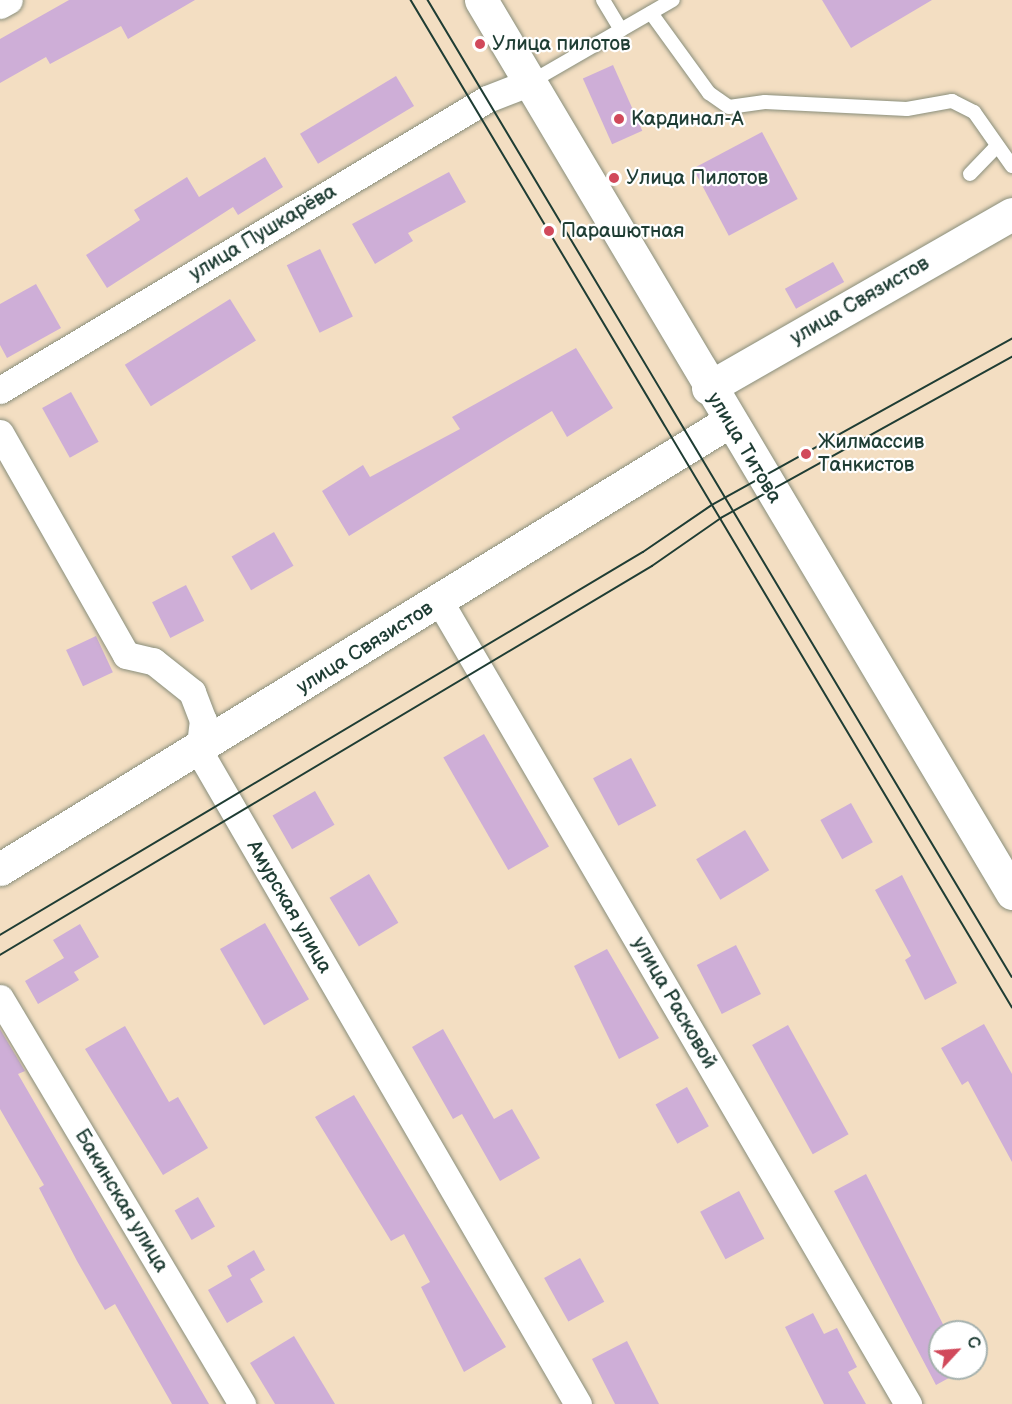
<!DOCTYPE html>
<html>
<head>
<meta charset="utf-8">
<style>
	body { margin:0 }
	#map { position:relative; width:1012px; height:1404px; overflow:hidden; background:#f3dec2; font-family:"Balsamiq Sans",sans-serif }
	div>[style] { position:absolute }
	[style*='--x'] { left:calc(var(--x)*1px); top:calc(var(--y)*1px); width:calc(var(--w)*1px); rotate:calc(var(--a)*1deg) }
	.building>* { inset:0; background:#ceaed7; transform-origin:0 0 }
	.roads { filter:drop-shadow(0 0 2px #898e7b) drop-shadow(0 0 2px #898e7b) }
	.service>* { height:14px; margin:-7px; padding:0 7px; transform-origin:7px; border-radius:7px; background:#fff }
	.minor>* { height:27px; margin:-13.5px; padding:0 13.5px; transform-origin:13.5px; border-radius:13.5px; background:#fff }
	.tertiary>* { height:33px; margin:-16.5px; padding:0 16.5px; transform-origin:16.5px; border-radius:16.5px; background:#fff }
	.tram>* { height:1.5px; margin:-0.75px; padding:0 0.75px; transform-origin:0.75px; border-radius:0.75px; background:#1f3d34 }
	.dots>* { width:16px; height:16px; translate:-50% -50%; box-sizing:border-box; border:3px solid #fff; border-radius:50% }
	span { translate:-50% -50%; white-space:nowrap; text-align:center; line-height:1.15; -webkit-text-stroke:4.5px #fff; paint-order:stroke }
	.poi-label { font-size:20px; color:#1f3d34 }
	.left { translate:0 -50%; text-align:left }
	.street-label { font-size:20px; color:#1f3d34 }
	.north { position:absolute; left:928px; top:1320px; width:60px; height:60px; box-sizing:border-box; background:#fff; border:2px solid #a5b1ae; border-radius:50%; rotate:64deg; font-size:16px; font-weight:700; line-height:24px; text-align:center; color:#1f3d34 }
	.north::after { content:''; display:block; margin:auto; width:21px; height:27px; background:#d1495b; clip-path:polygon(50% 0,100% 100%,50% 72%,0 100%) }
</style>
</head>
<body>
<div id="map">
	<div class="building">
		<div style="clip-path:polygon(69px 0,195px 0,128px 39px,121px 26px,50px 64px,46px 57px,0 83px,0 39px)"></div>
		<div style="clip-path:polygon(822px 0,932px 0,851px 48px)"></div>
		<div style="left:613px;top:65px;width:72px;height:33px;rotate:66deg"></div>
		<div style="left:396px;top:76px;width:35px;height:112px;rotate:59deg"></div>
		<div style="left:762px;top:132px;width:76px;height:78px;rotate:62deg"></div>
		<div style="clip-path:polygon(265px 157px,283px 187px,238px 215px,233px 207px,107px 288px,86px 255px,140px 220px,134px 210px,187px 177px,199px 197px)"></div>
		<div style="clip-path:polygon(449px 172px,466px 202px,408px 233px,413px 241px,375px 264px,352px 224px)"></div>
		<div style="left:320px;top:249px;width:75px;height:37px;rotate:64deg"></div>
		<div style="left:833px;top:262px;width:23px;height:55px;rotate:61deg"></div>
		<div style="clip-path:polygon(36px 284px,61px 328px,7px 358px,0 345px,0 304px)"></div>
		<div style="left:230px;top:299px;width:49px;height:124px;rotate:58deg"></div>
		<div style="clip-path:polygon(576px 348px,613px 408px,567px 437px,552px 411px,349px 536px,322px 491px,363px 465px,370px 477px,460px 429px,452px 417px)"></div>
		<div style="left:71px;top:392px;width:57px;height:33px;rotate:61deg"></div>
		<div style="left:274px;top:532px;width:39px;height:49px;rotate:60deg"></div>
		<div style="left:186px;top:585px;width:40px;height:38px;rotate:63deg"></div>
		<div style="left:96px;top:636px;width:40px;height:33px;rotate:65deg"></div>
		<div style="left:484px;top:734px;width:130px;height:47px;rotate:60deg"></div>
		<div style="left:631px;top:758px;width:54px;height:43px;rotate:62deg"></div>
		<div style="left:315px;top:791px;width:39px;height:49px;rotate:60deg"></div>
		<div style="left:851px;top:803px;width:45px;height:35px;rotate:61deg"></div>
		<div style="left:745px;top:830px;width:47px;height:57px;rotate:59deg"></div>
		<div style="left:369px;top:874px;width:57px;height:46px;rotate:59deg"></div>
		<div style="clip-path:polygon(902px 875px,957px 983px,925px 1000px,905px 960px,911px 956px,875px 890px)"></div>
		<div style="left:265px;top:923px;width:88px;height:52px;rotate:60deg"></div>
		<div style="clip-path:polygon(80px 924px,99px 957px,74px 972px,79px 980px,38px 1004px,25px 981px,64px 958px,53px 940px)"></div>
		<div style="left:736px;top:945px;width:55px;height:44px;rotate:63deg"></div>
		<div style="clip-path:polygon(607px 949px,659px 1038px,619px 1059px,574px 966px)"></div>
		<div style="clip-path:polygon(984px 1024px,1012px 1074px,1012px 1162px,968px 1081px,962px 1085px,941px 1048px)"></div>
		<div style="left:788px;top:1025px;width:125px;height:41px;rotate:61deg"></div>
		<div style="clip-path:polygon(125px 1026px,169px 1102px,178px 1097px,208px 1148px,163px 1175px,85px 1049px)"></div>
		<div style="clip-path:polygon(0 1029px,25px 1071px,18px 1074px,209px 1404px,172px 1404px,115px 1304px,105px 1310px,77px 1261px,39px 1188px,44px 1185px,0 1109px)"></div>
		<div style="clip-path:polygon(443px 1029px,494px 1119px,512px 1109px,540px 1158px,500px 1181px,462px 1114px,453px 1119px,412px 1047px)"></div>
		<div style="left:687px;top:1087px;width:45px;height:36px;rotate:61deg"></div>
		<div style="clip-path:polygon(354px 1095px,506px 1347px,464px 1372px,421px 1287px,430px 1282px,404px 1234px,391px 1241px,315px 1117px)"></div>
		<div style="clip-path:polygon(866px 1174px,947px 1332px,940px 1332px,940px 1368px,967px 1368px,936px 1385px,834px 1191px)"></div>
		<div style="left:739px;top:1191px;width:54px;height:44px;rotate:62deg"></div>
		<div style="left:198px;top:1197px;width:34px;height:27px;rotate:60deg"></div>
		<div style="clip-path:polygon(254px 1250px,265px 1270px,250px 1279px,263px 1302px,227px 1323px,208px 1290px,232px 1276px,227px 1266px)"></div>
		<div style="left:580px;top:1258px;width:50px;height:41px;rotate:61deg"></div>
		<div style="clip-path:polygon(813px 1313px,824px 1334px,837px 1328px,857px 1367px,848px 1372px,866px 1404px,824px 1404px,785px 1327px)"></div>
		<div style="clip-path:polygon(294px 1336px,335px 1404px,275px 1404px,250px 1363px)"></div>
		<div style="clip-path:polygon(627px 1341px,659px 1404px,615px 1404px,592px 1359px)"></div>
	</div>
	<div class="roads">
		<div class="service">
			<div style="--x:603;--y:0;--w:35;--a:59"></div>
			<div style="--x:651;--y:13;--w:99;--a:54.1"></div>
			<div style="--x:709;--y:93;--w:24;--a:35"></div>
			<div style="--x:729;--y:107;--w:36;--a:-8"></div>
			<div style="--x:765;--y:102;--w:142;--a:2.8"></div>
			<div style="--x:907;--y:109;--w:46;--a:-10.1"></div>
			<div style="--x:952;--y:101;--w:25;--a:27"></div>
			<div style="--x:974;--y:112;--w:66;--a:54.9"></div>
			<div style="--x:529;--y:83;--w:166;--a:-30"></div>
			<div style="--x:970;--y:174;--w:39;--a:-46"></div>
		</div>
		<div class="minor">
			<div style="--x:0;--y:5;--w:10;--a:-29"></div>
			<div style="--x:0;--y:390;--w:567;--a:-30.86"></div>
			<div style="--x:487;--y:99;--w:44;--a:-21.3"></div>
			<div style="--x:0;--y:433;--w:255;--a:60.4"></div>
			<div style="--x:126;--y:655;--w:28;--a:13"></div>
			<div style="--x:153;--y:661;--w:50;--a:38.5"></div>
			<div style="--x:192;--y:692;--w:30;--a:69"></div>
			<div style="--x:203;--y:720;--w:31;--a:97"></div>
			<div style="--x:199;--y:751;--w:755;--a:59.87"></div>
			<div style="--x:440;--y:602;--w:929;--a:59.73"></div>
			<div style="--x:0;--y:998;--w:473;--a:59.2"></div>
		</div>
		<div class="tertiary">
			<div style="--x:481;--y:0;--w:1039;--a:59.26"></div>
			<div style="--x:708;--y:388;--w:350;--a:-29.8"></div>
			<div style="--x:0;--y:869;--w:854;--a:-31.55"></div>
		</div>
	</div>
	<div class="tram">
		<div style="--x:411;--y:0;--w:1173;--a:59.17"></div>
		<div style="--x:428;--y:0;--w:1138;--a:59.13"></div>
		<div style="--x:0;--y:935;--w:748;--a:-30.78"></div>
		<div style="--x:643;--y:552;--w:83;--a:-34.3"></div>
		<div style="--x:712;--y:505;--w:343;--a:-29"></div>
		<div style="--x:0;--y:955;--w:759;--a:-30.82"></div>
		<div style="--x:652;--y:566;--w:84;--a:-34.8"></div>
		<div style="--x:721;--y:518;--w:333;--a:-29"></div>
	</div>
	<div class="dots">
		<div style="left:480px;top:44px;background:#d1495b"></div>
		<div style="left:619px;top:119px;background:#d1495b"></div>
		<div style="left:614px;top:178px;background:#d1495b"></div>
		<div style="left:549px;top:231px;background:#d1495b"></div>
		<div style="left:806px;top:454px;background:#d1495b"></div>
	</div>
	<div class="poi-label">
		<span class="left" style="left:492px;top:44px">Улица пилотов</span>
		<span class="left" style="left:631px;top:119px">Кардинал-А</span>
		<span class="left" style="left:626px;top:178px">Улица Пилотов</span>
		<span class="left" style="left:561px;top:231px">Парашютная</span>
		<span class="left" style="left:818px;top:454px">Жилмассив<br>Танкистов</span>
	</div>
	<div class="street-label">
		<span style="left:263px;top:233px;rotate:-31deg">улица Пушкарёва</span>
		<span style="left:860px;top:301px;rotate:-30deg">улица Связистов</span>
		<span style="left:744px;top:448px;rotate:59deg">улица Титова</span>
		<span style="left:365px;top:648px;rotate:-32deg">улица Связистов</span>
		<span style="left:289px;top:907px;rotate:60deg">Амурская улица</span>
		<span style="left:674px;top:1003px;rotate:60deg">улица Расковой</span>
		<span style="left:121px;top:1201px;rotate:59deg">Бакинская улица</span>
	</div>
	<div class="north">С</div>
</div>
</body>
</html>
